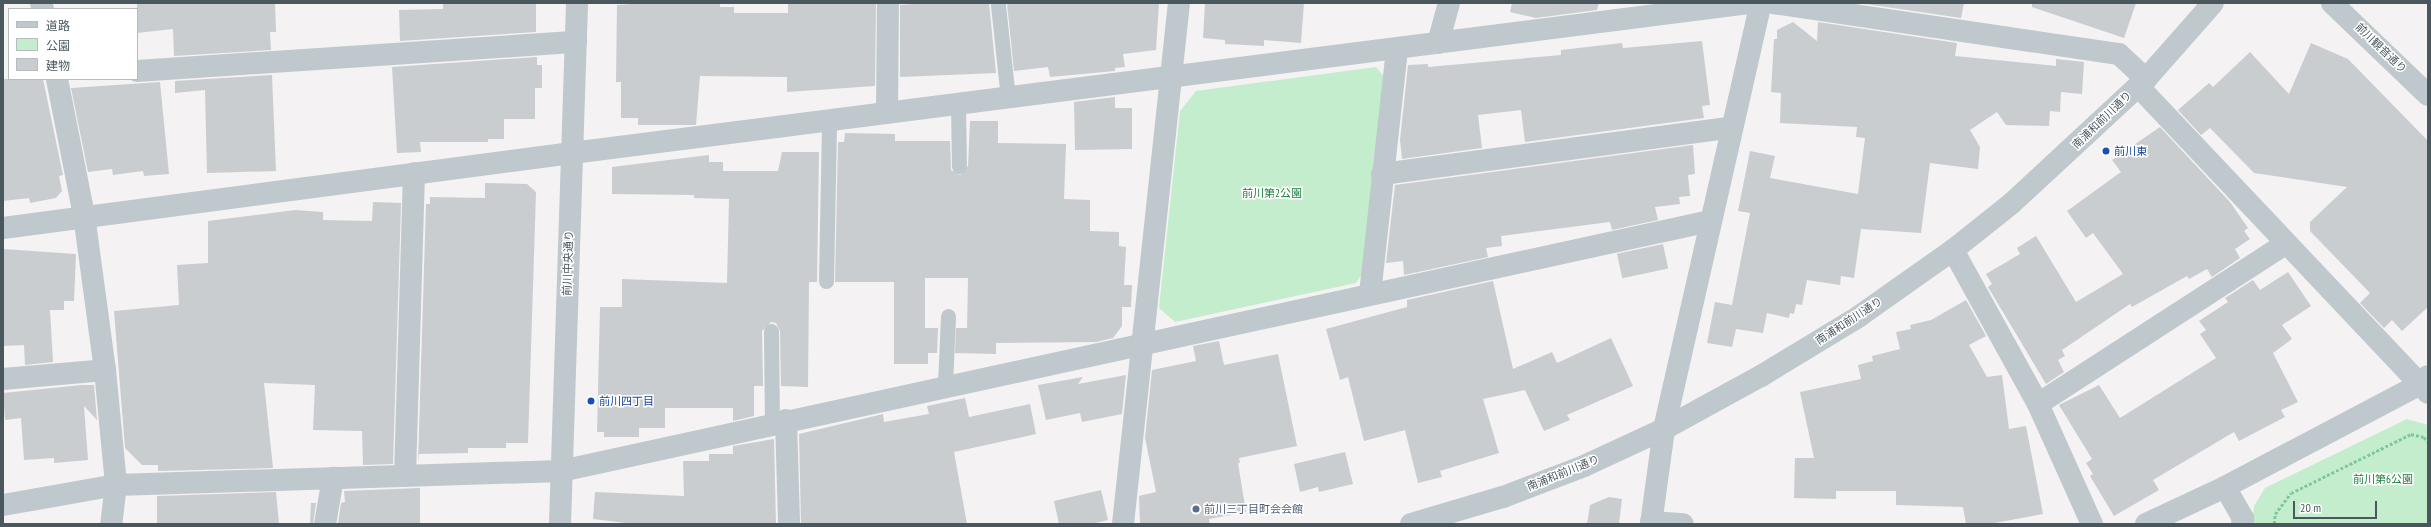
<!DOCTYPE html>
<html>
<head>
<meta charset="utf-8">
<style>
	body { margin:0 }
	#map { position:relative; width:2431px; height:527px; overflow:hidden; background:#f4f2f2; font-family:"PT Sans Narrow","Noto Sans JP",sans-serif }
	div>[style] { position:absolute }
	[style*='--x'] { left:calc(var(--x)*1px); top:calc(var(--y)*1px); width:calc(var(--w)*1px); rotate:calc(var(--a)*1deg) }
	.green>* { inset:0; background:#c4edcd }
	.building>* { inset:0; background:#c9cdd0; transform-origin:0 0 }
	.path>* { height:2.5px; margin-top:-1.25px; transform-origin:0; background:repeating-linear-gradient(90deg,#7ec998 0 3px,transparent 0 5px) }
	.service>* { height:15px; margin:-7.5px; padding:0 7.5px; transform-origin:7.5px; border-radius:7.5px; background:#bec8cd }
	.minor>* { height:22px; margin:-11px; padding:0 11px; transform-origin:11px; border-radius:11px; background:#bec8cd }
	.tertiary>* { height:22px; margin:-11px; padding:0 11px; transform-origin:11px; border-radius:11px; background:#bec8cd }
	.dots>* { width:11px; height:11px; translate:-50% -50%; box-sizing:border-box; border:2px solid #fff; border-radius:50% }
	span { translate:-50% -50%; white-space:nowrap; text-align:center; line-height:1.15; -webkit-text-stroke:3px #fff; paint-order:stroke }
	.street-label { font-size:11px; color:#4a585e }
	.transit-label { font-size:11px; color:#164399 }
	.left { translate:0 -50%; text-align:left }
	.park-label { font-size:11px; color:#1e7c3e }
	.service-label { font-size:11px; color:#4e5e75 }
	.frame { position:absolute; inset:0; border:4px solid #4a585e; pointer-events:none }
	.legend { position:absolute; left:8px; top:8px; width:130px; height:72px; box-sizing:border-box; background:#fff; border:1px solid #b7bcbf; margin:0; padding:5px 7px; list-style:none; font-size:12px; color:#4a585e }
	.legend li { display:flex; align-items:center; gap:8px; height:20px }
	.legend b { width:20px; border:1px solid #b7bcbf }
	.scale { position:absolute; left:2293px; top:501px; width:84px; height:18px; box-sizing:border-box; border:2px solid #4a585e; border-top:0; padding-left:5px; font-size:12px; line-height:14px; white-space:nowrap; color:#4a585e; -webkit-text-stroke:3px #fff; paint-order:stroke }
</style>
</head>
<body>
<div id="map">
	<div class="green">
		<div style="clip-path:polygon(1376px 67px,1385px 78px,1364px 271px,1356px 283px,1175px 322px,1159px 308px,1180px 111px,1196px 91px)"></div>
		<div style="clip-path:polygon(2407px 419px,2428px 425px,2428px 524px,2252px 524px,2254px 506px,2265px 488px)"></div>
	</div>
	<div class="building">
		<div style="clip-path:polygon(137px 3px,275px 3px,276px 32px,270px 32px,271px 50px,174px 56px,173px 29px,137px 33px)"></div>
		<div style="clip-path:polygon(536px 3px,536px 32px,400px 41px,399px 10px,443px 9px,443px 4px)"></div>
		<div style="clip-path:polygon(646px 3px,720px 3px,720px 7px,734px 7px,734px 13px,788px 13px,788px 3px,876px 3px,875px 86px,787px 92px,787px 77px,700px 76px,696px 125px,638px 125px,638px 118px,621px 118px,621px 82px,616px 82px,617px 5px)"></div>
		<div style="clip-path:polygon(930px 3px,989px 3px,996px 73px,900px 77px,900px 5px)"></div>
		<div style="clip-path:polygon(1007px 3px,1159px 3px,1156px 50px,1123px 54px,1125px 67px,1115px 68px,1115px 71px,1050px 77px,1048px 67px,1014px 71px)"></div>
		<div style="clip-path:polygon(1205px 3px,1304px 3px,1301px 43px,1264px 40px,1264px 46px,1225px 44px,1225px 40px,1203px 38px)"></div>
		<div style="clip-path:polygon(1512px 3px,1599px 3px,1597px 10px,1536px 18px,1510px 12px)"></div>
		<div style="clip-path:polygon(1859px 3px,1964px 3px,1961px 18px)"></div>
		<div style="clip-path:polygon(2032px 3px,2136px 3px,2124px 38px,2032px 7px)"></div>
		<div style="clip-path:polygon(1793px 22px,1817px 41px,1818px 22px,1957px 43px,1955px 56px,2056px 66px,2056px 59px,2084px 62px,2082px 94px,2061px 92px,2060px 112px,2050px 111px,2049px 126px,2006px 125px,1997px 112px,1970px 130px,1980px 147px,1978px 169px,1930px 163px,1921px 233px,1861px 229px,1854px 278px,1841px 276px,1840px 285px,1807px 280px,1802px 305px,1796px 304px,1794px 314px,1790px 313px,1789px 318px,1767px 313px,1763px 333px,1736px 329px,1732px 347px,1707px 343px,1715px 302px,1732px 305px,1750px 213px,1738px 211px,1750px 151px,1775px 156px,1770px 178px,1858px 194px,1865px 138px,1856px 137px,1857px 127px,1780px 123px,1781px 93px,1771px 92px,1774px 39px,1777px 39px,1777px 30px)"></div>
		<div style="clip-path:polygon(1702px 41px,1710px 105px,1702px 106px,1704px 118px,1525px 142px,1521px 110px,1478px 115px,1482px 148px,1402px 159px,1400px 140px,1408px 65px,1428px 64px,1428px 67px,1561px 55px,1561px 50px,1622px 43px,1623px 48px)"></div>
		<div style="clip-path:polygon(2311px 43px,2348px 59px,2428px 141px,2428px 307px,2402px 331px,2392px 320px,2384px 328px,2360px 303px,2370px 293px,2310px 231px,2310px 222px,2347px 187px,2254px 173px,2210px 128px,2201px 135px,2178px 110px,2209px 83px,2213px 87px,2250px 52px,2289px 94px)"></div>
		<div style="clip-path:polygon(537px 57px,537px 65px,542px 65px,542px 88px,535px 88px,535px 119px,504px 119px,504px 139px,488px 139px,488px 142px,420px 142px,421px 152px,397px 153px,392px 67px)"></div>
		<div style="clip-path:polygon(272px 75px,276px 171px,207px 173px,205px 90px,175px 93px,175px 81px)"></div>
		<div style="clip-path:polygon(3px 79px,43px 79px,63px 175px,59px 176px,62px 191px,56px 198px,30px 203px,29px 198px,3px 201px)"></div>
		<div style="clip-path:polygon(160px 82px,169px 174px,144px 176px,143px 171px,113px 175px,112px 169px,88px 172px,71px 88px)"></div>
		<div style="clip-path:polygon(1115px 97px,1115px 108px,1132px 108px,1132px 149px,1075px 150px,1074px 102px)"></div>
		<div style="clip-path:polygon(970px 121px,998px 121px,998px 143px,1066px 144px,1064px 199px,1090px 200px,1090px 231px,1119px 232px,1119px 246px,1126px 247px,1124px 285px,1132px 285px,1131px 307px,1122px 307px,1122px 326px,1113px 338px,1096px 342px,996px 343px,996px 354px,955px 353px,956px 328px,967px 328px,968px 278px,925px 278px,925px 328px,938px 328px,937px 353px,928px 353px,928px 364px,894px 364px,894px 282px,835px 282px,838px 142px,844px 142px,845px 133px,895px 134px,895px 141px,950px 141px,951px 170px,960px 175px,968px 166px)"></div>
		<div style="clip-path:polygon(2160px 127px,2230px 202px,2248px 228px,2244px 231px,2250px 239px,2235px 249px,2240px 258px,2212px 277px,2207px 269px,2189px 279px,2187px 276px,2132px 307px,2130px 304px,2062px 350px,2065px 356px,2058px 360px,2064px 372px,2046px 384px,1988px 287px,1992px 284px,1986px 274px,2020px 254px,2017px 248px,2036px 236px,2076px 302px,2123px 274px,2093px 233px,2086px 238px,2067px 211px,2121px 172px,2112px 160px)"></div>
		<div style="clip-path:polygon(1693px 145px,1695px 174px,1688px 175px,1690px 196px,1679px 197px,1680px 204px,1655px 207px,1658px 220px,1612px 230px,1610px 222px,1501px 236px,1502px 246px,1486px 248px,1488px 257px,1404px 275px,1403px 261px,1386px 263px,1395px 185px)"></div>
		<div style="clip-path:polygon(782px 152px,819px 152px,817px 282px,809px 282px,808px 387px,781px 386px,780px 331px,776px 323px,771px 322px,762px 331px,763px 386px,754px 386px,754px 416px,733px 421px,733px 408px,665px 408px,665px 428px,639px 428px,639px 437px,604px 437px,604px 432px,597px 432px,600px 307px,622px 307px,622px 279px,727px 283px,729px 199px,694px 198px,694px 195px,612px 194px,612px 167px,709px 155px,709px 162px,723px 162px,723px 171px,778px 171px)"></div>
		<div style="clip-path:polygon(485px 183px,527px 184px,536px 192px,528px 443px,506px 443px,506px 448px,468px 448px,468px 453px,419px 454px,418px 463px,426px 204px,430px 204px,430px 197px,485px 198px)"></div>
		<div style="clip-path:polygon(373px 202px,401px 203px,393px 464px,363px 465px,362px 431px,313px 430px,315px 385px,264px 383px,273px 468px,158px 471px,158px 465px,142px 465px,125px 448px,114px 311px,179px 305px,177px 265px,208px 263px,208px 221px,295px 210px,323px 212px,323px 220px,372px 221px)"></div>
		<div style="left:1663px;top:244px;width:25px;height:47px;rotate:78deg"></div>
		<div style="clip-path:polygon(3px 249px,76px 254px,74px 301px,64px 301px,64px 310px,50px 310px,53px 362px,25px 365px,24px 345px,3px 346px)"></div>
		<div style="clip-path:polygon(2288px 272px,2311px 306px,2282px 325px,2292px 339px,2273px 353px,2298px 402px,2281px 410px,2285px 417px,2239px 441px,2234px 432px,2153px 480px,2159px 490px,2114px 516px,2090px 476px,2093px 474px,2086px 463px,2092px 459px,2059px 405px,2099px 385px,2120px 418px,2216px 358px,2200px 334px,2206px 330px,2199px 321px,2228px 302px,2225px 298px,2253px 280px,2260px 290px)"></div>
		<div style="clip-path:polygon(1493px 281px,1513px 369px,1552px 352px,1557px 363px,1611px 338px,1633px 386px,1567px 415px,1570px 420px,1544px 431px,1525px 390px,1483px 399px,1499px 453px,1440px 471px,1442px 477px,1418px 483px,1405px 430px,1364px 441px,1348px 377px,1340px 380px,1326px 329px,1407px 307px,1407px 300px)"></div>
		<div style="clip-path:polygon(1966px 300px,1986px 336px,1969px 345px,1987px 377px,2002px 375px,2009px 429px,2026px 426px,2043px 514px,1989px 524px,1966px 524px,1963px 507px,1896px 505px,1896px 491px,1836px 491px,1836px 499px,1794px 498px,1795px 458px,1814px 458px,1800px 392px,1861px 379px,1858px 365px,1873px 361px,1872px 356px,1900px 349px,1896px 332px,1911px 329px,1910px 325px,1931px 320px)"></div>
		<div style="clip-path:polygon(1219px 341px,1224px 365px,1278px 354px,1297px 446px,1239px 458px,1240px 463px,1238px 463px,1246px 512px,1209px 519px,1210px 524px,1140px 524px,1139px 496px,1156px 492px,1145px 438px,1152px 370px,1196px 361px,1193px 346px)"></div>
		<div style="clip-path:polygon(1126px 375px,1122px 414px,1082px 422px,1080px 413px,1046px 420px,1038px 385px,1083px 377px,1078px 384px)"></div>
		<div style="clip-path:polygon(82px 385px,94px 385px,97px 420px,84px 406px,88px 460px,54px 463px,54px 458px,24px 460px,21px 418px,5px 420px,3px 393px)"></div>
		<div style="clip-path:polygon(965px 398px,969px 417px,1030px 404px,1036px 434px,954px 452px,967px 524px,801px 524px,799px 434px,883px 414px,884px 422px,929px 414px,927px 406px)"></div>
		<div style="clip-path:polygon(774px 439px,776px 524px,634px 524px,593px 519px,595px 492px,684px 496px,683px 461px,709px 461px,709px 454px,733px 454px,733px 446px)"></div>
		<div style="clip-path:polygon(1345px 452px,1353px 484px,1319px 492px,1318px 487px,1300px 492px,1294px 464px)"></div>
		<div style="clip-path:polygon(420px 488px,420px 524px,338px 524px,341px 503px,345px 502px,344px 491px)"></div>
		<div style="clip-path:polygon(1101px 490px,1108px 520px,1091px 524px,1059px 524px,1054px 501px)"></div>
		<div style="clip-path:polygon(276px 492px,279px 524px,157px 524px,157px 496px)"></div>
		<div style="clip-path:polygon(1609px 497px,1622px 499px,1619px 524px,1587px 524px,1590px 505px)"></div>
		<div style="clip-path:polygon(311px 503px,316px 503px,313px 524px,310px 524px)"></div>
	</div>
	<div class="path">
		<div style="--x:2274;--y:524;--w:10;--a:-84"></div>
		<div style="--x:2275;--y:514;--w:26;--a:-53"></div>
		<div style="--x:2291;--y:493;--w:134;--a:-26.2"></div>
		<div style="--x:2411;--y:434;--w:13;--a:13"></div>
		<div style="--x:2424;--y:437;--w:6;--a:51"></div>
	</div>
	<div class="service">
		<div style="--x:998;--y:5;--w:95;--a:83.9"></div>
		<div style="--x:958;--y:105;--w:61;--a:89.1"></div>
		<div style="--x:826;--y:281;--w:160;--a:-88.9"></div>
		<div style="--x:771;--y:331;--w:92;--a:89.4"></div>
		<div style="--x:945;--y:385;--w:69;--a:-87.5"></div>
	</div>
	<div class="minor">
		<div style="--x:41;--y:3;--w:6;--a:72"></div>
		<div style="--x:1773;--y:3;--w:350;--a:8.4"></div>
		<div style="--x:2119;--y:54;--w:37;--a:43"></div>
		<div style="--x:1438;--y:43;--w:41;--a:-74.6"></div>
		<div style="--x:137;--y:71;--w:440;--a:-3.8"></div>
		<div style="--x:57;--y:79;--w:139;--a:78.8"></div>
		<div style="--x:84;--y:215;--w:156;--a:82.3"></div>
		<div style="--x:105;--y:370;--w:116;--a:84.5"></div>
		<div style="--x:116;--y:485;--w:39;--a:97"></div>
		<div style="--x:2138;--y:86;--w:422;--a:46.6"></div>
		<div style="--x:887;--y:113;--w:110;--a:-89.5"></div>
		<div style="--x:572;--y:153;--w:1188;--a:-7.26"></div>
		<div style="--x:1382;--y:174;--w:353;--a:-7.6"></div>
		<div style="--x:1953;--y:250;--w:176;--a:61.1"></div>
		<div style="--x:2038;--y:404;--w:132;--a:65.8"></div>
		<div style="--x:1370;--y:294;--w:246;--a:-83.7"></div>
		<div style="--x:3;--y:379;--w:102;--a:-5"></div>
		<div style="--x:2038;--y:404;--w:294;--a:-32.9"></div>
		<div style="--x:786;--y:420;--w:104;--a:88.3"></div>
		<div style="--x:405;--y:476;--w:303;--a:-88.3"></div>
		<div style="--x:2225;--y:487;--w:36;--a:60"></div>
		<div style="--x:2243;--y:518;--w:6;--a:99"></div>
		<div style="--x:3;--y:505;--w:115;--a:-10"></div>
		<div style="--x:116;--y:485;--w:445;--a:-1.8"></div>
		<div style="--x:561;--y:471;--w:1176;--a:-12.28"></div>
		<div style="--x:1651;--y:522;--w:32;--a:4"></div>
		<div style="--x:325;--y:524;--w:47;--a:-80.1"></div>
		<div style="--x:1123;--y:524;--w:524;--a:-83.87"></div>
		<div style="--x:1651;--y:524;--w:96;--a:-82.2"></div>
		<div style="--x:2146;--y:524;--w:87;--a:-25.1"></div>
		<div style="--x:2225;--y:487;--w:221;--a:-27.8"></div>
		<div style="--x:2420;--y:384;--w:11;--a:-45"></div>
	</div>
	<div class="tertiary">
		<div style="--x:2332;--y:3;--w:133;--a:43.8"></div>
		<div style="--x:3;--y:228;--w:574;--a:-7.51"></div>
		<div style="--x:1664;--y:429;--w:437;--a:-77.2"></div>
		<div style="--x:560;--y:524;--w:521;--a:-88.13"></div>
		<div style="--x:1411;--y:524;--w:96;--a:-16.4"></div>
		<div style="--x:1503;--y:497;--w:87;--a:-20.9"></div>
		<div style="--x:1584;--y:466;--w:88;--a:-24.8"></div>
		<div style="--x:1664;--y:429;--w:111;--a:-28.7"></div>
		<div style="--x:1761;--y:376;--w:114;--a:-31.3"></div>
		<div style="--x:1858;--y:317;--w:116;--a:-35.2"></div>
		<div style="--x:1953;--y:250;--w:75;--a:-38.5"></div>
		<div style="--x:2012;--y:203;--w:183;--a:-42.8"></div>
		<div style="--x:2146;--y:79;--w:101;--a:-48.6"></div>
	</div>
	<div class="dots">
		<div style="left:2106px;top:151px;background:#1a4fb4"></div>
		<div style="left:591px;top:401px;background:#1a4fb4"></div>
		<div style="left:1196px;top:509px;background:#5c6f8a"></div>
	</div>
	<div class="street-label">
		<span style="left:2381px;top:48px;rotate:44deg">前川観音通り</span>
		<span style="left:2102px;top:120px;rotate:-44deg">南浦和前川通り</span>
		<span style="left:568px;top:263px;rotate:-88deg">前川中央通り</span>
		<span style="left:1849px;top:321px;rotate:-33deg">南浦和前川通り</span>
		<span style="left:1563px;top:473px;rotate:-22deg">南浦和前川通り</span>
	</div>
	<div class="transit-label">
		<span class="left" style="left:2114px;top:151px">前川東</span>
		<span class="left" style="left:599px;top:401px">前川四丁目</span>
	</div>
	<div class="park-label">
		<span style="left:1272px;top:193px">前川第2公園</span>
		<span style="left:2383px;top:479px">前川第6公園</span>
	</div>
	<div class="service-label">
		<span class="left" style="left:1204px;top:509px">前川三丁目町会会館</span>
	</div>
	<div class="frame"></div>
	<ul class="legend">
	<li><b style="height:5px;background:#bec8cd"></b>道路</li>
	<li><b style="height:11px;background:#c4edcd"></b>公園</li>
	<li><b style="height:11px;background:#c9cdd0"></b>建物</li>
	</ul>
	<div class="scale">20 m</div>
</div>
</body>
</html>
